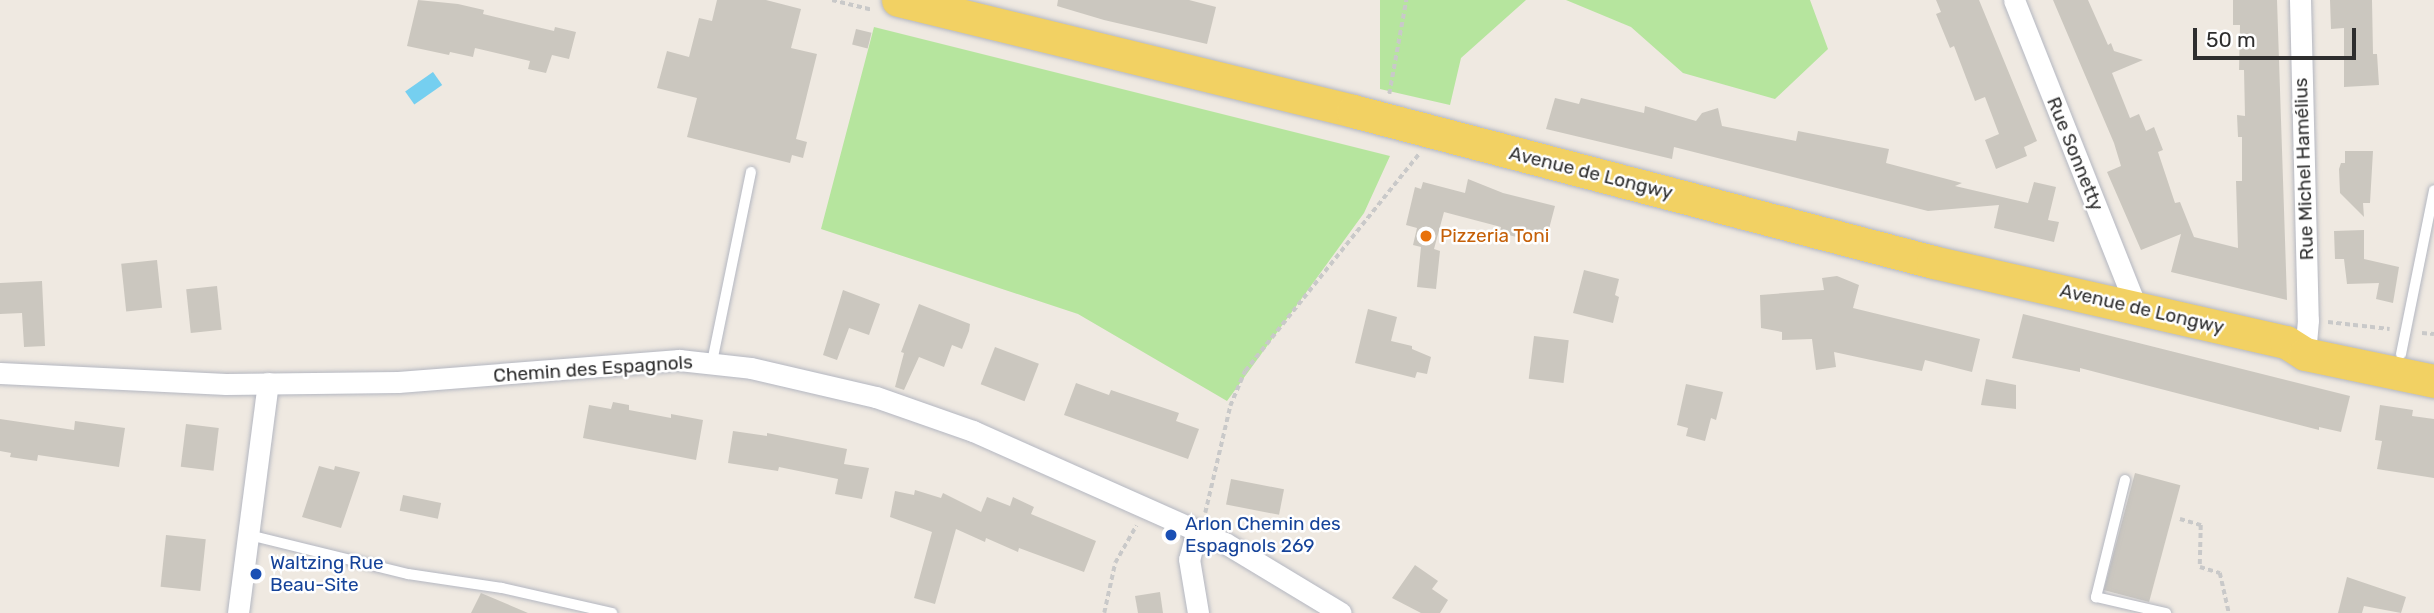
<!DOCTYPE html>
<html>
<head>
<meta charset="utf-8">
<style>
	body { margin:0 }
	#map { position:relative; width:2434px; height:613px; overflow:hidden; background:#efe9e1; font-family:Rubik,sans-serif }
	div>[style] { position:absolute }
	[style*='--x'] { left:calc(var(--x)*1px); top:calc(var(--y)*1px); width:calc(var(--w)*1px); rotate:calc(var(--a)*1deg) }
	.green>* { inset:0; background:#b6e59e }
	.water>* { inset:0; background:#75cff0; transform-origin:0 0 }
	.building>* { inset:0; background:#cbc7bf; transform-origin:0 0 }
	.path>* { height:3.5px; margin-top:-1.75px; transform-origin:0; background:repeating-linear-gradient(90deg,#c9c9c9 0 5px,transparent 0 8.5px) }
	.roads { filter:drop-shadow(0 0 2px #b4b7c1) drop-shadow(0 0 2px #b4b7c1) }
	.service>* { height:10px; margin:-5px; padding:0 5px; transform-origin:5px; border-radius:5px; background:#fff }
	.minor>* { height:21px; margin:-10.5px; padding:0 10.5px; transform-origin:10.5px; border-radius:10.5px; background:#fff }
	.primary>* { height:33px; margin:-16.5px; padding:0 16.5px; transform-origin:16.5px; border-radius:16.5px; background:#f2d163 }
	.dots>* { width:19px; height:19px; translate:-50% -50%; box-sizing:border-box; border:4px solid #fff; border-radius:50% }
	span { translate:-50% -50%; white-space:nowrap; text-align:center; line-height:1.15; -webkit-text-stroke:5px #fff; paint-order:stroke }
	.street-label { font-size:19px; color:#2e2e2e }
	.food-label { font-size:19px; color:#c56008 }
	.left { translate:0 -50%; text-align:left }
	.transit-label { font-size:19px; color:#164399 }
	.scale { position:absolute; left:2193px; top:28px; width:163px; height:32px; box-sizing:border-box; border:4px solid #2e2e2e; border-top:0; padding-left:9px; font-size:21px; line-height:24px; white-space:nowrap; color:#2e2e2e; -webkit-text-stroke:5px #fff; paint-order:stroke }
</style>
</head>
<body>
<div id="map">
	<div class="green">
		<div style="clip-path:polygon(1380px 0,1526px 0,1461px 58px,1450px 105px,1380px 89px)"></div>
		<div style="clip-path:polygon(1566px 0,1810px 0,1828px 49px,1775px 99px,1683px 73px,1631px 27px)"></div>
		<div style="clip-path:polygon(874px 27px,1390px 156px,1364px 213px,1227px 401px,1078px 314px,821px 229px)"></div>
	</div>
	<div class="water">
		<div style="left:433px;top:72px;width:16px;height:34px;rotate:55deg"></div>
	</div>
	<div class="building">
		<div style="clip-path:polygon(418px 0,458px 4px,484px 10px,483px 14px,554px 31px,555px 27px,576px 32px,569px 59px,552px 55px,546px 73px,528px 69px,530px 61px,475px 48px,473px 57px,450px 52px,449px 55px,407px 46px)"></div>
		<div style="clip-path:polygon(717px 0,766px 0,801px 9px,791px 48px,817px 54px,796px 139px,807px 142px,803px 158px,792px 155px,790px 163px,687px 137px,697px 98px,657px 88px,667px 51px,689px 57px,699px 18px,712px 21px)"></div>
		<div style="clip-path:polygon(1058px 0,1189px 0,1216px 7px,1207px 44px,1104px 20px,1057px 6px)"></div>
		<div style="clip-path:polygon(1936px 0,1979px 0,2037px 141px,2024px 147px,2027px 156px,1996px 169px,1985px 140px,1999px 134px,1985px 97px,1975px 101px,1954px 46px,1950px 48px,1936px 14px,1941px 12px)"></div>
		<div style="clip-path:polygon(2053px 0,2088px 0,2108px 45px,2111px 43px,2114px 51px,2143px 60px,2112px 73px,2130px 118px,2139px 114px,2146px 131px,2154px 127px,2163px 150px,2158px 152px,2175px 203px,2180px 202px,2194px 237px,2238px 248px,2236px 181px,2242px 181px,2242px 137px,2238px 137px,2237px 115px,2245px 116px,2244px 70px,2239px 70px,2240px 25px,2233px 25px,2233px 0,2277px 0,2287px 300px,2171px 272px,2181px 234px,2141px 250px,2107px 172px,2121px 166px,2114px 143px)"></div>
		<div style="clip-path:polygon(2330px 0,2372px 0,2373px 54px,2377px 54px,2379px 85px,2344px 87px,2344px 28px,2331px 29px)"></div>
		<div style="left:856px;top:29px;width:16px;height:16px;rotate:14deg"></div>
		<div style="clip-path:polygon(1555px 98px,1579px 104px,1581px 98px,1644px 113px,1645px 106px,1696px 121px,1702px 113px,1718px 108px,1722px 126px,1796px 141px,1798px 131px,1889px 149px,1886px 163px,1962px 183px,1955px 186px,2028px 203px,2034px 182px,2056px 187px,2048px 220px,2059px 222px,2054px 242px,1994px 228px,1999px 205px,1928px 211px,1674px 147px,1672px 159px,1546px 129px)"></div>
		<div style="clip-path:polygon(2345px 151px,2373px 151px,2370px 203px,2363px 203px,2364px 217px,2340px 193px,2339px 169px,2341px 163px,2345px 163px)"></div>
		<div style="clip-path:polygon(1468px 179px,1503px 193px,1555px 206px,1545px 244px,1500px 233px,1501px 227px,1444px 212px,1434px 249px,1440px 251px,1436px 289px,1417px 287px,1421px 247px,1413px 245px,1417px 228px,1406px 225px,1415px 187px,1421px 189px,1423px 182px,1465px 193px)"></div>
		<div style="clip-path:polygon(2364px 230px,2364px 259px,2399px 267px,2393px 303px,2376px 299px,2379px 283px,2347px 284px,2344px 259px,2335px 259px,2334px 231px)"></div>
		<div style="left:157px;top:260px;width:48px;height:36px;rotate:84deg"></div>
		<div style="clip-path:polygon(1584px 270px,1619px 279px,1615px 295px,1619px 297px,1613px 323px,1573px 313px)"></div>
		<div style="clip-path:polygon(1837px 276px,1859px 285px,1853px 308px,1980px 339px,1972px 372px,1925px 360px,1922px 371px,1834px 352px,1836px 367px,1816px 370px,1812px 339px,1782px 340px,1782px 332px,1761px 328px,1760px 295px,1824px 290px,1822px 278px)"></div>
		<div style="clip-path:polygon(42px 281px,45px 346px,24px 347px,22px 313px,0 314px,0 283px)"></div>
		<div style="left:217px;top:286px;width:44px;height:31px;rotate:84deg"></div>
		<div style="clip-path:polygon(843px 290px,880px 304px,869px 335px,849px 328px,837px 360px,823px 355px)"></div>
		<div style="clip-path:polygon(919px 304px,970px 324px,969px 331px,962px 349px,952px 345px,944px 367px,919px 357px,904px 390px,895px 387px,904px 353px,901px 352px)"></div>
		<div style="clip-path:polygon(1368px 309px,1397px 317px,1391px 341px,1412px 346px,1412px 349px,1431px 357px,1427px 374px,1417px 372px,1415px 378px,1355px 363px)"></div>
		<div style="clip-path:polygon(2023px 314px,2350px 396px,2341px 432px,2319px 427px,2319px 430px,2080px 368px,2080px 372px,2012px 358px)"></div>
		<div style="left:1534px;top:336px;width:35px;height:43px;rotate:7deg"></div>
		<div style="left:995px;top:347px;width:47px;height:40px;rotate:21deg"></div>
		<div style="clip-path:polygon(1986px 379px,2016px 385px,2016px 409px,1981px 405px)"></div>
		<div style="clip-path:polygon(1076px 383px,1109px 395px,1111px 390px,1179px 413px,1176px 421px,1199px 429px,1188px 459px,1064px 415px)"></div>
		<div style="clip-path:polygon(1686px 384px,1723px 392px,1716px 420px,1711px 418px,1705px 441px,1686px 436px,1688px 428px,1677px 425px)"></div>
		<div style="clip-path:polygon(613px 402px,629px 405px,629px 410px,671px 418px,671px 414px,703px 420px,696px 460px,583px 438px,589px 405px,611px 409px)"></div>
		<div style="clip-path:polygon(2380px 405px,2413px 410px,2412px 416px,2434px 419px,2434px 478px,2377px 469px,2382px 441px,2375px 440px)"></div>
		<div style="clip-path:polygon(0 419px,74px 430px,75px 421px,125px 428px,119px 467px,38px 455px,37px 461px,10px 457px,11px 453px,0 451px)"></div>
		<div style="left:186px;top:424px;width:33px;height:43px;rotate:7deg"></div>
		<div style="clip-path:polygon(733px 431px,767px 436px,767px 433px,847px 449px,844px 464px,869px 468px,862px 499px,835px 494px,838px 479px,779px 467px,778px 471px,728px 463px)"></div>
		<div style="clip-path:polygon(319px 466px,334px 470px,335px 466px,360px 472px,341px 528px,302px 517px)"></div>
		<div style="left:2135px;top:473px;width:47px;height:121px;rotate:15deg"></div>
		<div style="left:1231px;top:479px;width:54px;height:26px;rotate:11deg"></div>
		<div style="clip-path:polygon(915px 490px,941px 498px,943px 493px,981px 512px,987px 497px,1010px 506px,1013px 497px,1034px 507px,1031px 514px,1096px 541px,1084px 572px,1019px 548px,1018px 552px,986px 538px,985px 542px,956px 529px,935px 604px,914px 598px,932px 532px,890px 517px,895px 491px,914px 495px)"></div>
		<div style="left:403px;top:495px;width:39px;height:16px;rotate:12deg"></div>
		<div style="left:166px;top:535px;width:40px;height:52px;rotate:6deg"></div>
		<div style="clip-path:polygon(1415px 565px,1438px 581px,1432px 589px,1448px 600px,1440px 613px,1421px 613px,1392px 598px)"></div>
		<div style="clip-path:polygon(2347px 577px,2406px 597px,2401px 613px,2364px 606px,2362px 613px,2338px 613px)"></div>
		<div style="clip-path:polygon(1160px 592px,1163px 613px,1138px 613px,1135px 596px)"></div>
		<div style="clip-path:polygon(481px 593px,528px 613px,471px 613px)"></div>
	</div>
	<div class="path">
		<div style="--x:832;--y:0;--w:42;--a:13.7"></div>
		<div style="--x:1389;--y:94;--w:96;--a:-79.7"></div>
		<div style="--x:2328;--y:322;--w:62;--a:6.4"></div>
		<div style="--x:2422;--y:333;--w:12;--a:5"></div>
		<div style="--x:1205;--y:513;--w:110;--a:-76.8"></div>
		<div style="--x:1230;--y:406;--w:38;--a:-67"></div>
		<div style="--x:1245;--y:371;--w:278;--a:-51.3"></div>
		<div style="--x:2180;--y:519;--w:22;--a:16"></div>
		<div style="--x:2201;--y:525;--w:42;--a:91.4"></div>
		<div style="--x:2200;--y:567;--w:21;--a:17"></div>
		<div style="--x:2220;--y:573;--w:41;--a:77.3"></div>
		<div style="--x:1104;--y:613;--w:51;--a:-77.6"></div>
		<div style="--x:1115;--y:563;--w:43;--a:-60.4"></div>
	</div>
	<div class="roads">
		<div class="service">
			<div style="--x:2401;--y:354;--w:167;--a:-78.6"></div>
			<div style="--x:712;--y:362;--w:194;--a:-78.4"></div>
			<div style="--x:2125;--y:480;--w:121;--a:103.9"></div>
			<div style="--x:2096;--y:597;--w:72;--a:12.9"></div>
			<div style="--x:249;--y:535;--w:164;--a:13.8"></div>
			<div style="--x:408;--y:574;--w:95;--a:8.5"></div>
			<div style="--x:502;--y:588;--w:113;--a:12.8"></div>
		</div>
		<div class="minor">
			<div style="--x:2014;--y:0;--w:330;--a:68.3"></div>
			<div style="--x:2300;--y:0;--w:320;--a:88.6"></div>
			<div style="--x:2308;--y:320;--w:34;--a:95"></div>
			<div style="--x:0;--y:373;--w:226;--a:2.8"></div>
			<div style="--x:226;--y:384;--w:88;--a:-0.7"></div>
			<div style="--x:314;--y:383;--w:84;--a:-0.7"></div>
			<div style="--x:398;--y:382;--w:282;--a:-4.5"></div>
			<div style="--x:679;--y:360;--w:72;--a:6.3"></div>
			<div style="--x:751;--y:368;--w:128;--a:13.1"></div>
			<div style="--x:876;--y:397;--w:103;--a:19.3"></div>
			<div style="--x:973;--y:431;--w:276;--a:24"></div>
			<div style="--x:1225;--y:543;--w:135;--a:31.1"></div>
			<div style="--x:1197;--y:530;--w:30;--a:105"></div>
			<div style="--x:1189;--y:559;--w:55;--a:80.5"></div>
			<div style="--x:238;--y:613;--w:232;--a:-82.6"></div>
		</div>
		<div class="primary">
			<div style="--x:898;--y:0;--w:468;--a:13.7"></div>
			<div style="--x:1353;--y:111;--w:599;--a:14.59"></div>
			<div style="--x:1933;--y:262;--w:362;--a:12.8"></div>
			<div style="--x:2286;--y:342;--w:22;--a:32"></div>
			<div style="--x:2305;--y:354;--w:132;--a:11.8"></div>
		</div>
	</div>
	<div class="dots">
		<div style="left:1426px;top:236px;background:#e8710a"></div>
		<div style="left:1171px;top:535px;background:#1a4fb4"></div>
		<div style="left:256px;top:574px;background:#1a4fb4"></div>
	</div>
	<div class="street-label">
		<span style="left:2075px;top:154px;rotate:68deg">Rue Sonnetty</span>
		<span style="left:2304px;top:169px;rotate:-92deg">Rue Michel Hamélius</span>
		<span style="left:1591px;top:173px;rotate:14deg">Avenue de Longwy</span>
		<span style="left:2142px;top:309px;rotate:13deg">Avenue de Longwy</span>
		<span style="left:593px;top:369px;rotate:-4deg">Chemin des Espagnols</span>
	</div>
	<div class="food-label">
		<span class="left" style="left:1440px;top:236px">Pizzeria Toni</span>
	</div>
	<div class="transit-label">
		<span class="left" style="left:1185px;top:535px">Arlon Chemin des<br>Espagnols 269</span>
		<span class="left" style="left:270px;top:574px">Waltzing Rue<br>Beau-Site</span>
	</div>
	<div class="scale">50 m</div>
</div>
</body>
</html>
